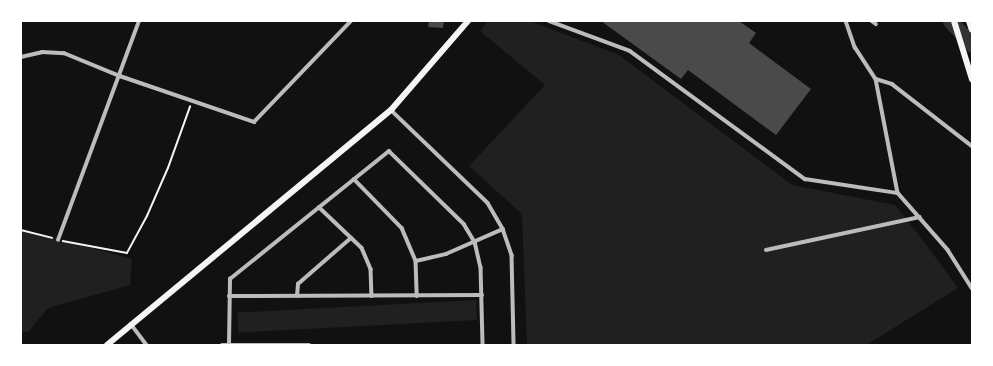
<!DOCTYPE html>
<html>
<head>
<meta charset="utf-8">
<style>
	body { margin:0 }
	#map { position:relative; width:993px; height:366px; overflow:hidden; background:#111; font-family:Roboto,sans-serif }
	div>[style] { position:absolute }
	[style*='--x'] { left:calc(var(--x)*1px); top:calc(var(--y)*1px); width:calc(var(--w)*1px); rotate:calc(var(--a)*1deg) }
	.green>* { inset:0; background:#202020; transform-origin:0 0 }
	.river>* { height:15px; margin:-7.5px; padding:0 7.5px; transform-origin:7.5px; border-radius:7.5px; background:#333 }
	.building>* { inset:0; background:#4a4a4a }
	.path>* { height:1.5px; margin:-0.75px; padding:0 0.75px; transform-origin:0.75px; border-radius:0.75px; background:#f5f5f5 }
	.minor>* { height:3.5px; margin:-1.75px; padding:0 1.75px; transform-origin:1.75px; border-radius:1.75px; background:#bcbcbc }
	.trunk>* { height:5.5px; margin:-2.75px; padding:0 2.75px; transform-origin:2.75px; border-radius:2.75px; background:#f5f5f5 }
	.motorway>* { height:6px; margin:-3px; padding:0 3px; transform-origin:3px; border-radius:3px; background:#f5f5f5 }
	span { translate:-50% -50%; white-space:nowrap; text-align:center; line-height:1.15; -webkit-text-stroke:4px #fff; paint-order:stroke }
	.frame { position:absolute; inset:0; border:22px solid #fff; pointer-events:none }
</style>
</head>
<body>
<div id="map">
	<div class="green">
		<div style="clip-path:polygon(488px 21px,530px 21px,619px 55px,792px 185px,895px 205px,922px 239px,958px 288px,866px 345px,527px 345px,522px 214px,469px 166px,545px 85px,480px 31px)"></div>
		<div style="clip-path:polygon(21px 229px,132px 259px,130px 285px,48px 308px,28px 332px,21px 332px)"></div>
		<div style="left:476px;top:300px;width:20px;height:239px;rotate:87deg"></div>
	</div>
	<div class="river">
		<div style="--x:950;--y:21;--w:33;--a:47"></div>
	</div>
	<div class="building">
		<div style="clip-path:polygon(429px 21px,444px 21px,443px 28px,428px 27px)"></div>
		<div style="clip-path:polygon(601px 21px,739px 21px,756px 33px,749px 43px,811px 89px,776px 135px,688px 70px,681px 79px)"></div>
	</div>
	<div class="path">
		<div style="--x:21;--y:230;--w:32;--a:14"></div>
		<div style="--x:63;--y:241;--w:65;--a:10.6"></div>
		<div style="--x:127;--y:253;--w:42;--a:-61.6"></div>
		<div style="--x:147;--y:216;--w:52;--a:-66.4"></div>
		<div style="--x:168;--y:168;--w:65;--a:-70.2"></div>
	</div>
	<div class="minor">
		<div style="--x:549;--y:21;--w:86;--a:20.3"></div>
		<div style="--x:630;--y:51;--w:217;--a:36.2"></div>
		<div style="--x:805;--y:179;--w:94;--a:8.6"></div>
		<div style="--x:846;--y:21;--w:28;--a:71"></div>
		<div style="--x:855;--y:47;--w:38;--a:57"></div>
		<div style="--x:876;--y:79;--w:116;--a:79.1"></div>
		<div style="--x:898;--y:193;--w:76;--a:48.7"></div>
		<div style="--x:948;--y:250;--w:45;--a:57.7"></div>
		<div style="--x:872;--y:21;--w:5;--a:37"></div>
		<div style="--x:21;--y:57;--w:22;--a:-13"></div>
		<div style="--x:42;--y:52;--w:22;--a:3"></div>
		<div style="--x:64;--y:53;--w:61;--a:22.3"></div>
		<div style="--x:120;--y:76;--w:142;--a:18.9"></div>
		<div style="--x:254;--y:122;--w:140;--a:-46.2"></div>
		<div style="--x:876;--y:79;--w:17;--a:17"></div>
		<div style="--x:892;--y:84;--w:101;--a:37.8"></div>
		<div style="--x:391;--y:110;--w:134;--a:43.8"></div>
		<div style="--x:488;--y:203;--w:30;--a:60"></div>
		<div style="--x:503;--y:229;--w:28;--a:71"></div>
		<div style="--x:512;--y:255;--w:90;--a:88.7"></div>
		<div style="--x:354;--y:179;--w:69;--a:45.6"></div>
		<div style="--x:402;--y:228;--w:36;--a:67"></div>
		<div style="--x:416;--y:261;--w:35;--a:88"></div>
		<div style="--x:319;--y:207;--w:59;--a:43.6"></div>
		<div style="--x:362;--y:248;--w:23;--a:67"></div>
		<div style="--x:371;--y:269;--w:27;--a:88"></div>
		<div style="--x:58;--y:240;--w:233;--a:-69.7"></div>
		<div style="--x:766;--y:250;--w:157;--a:-12.1"></div>
		<div style="--x:416;--y:261;--w:31;--a:-13"></div>
		<div style="--x:446;--y:254;--w:62;--a:-23.7"></div>
		<div style="--x:229;--y:296;--w:253;--a:-0.2"></div>
		<div style="--x:297;--y:296;--w:12;--a:-85"></div>
		<div style="--x:298;--y:284;--w:70;--a:-41"></div>
		<div style="--x:131;--y:324;--w:26;--a:53"></div>
		<div style="--x:229;--y:344;--w:65;--a:-89.1"></div>
		<div style="--x:230;--y:279;--w:204;--a:-38.8"></div>
		<div style="--x:389;--y:151;--w:105;--a:44.2"></div>
		<div style="--x:464;--y:224;--w:21;--a:59"></div>
		<div style="--x:475;--y:242;--w:26;--a:77"></div>
		<div style="--x:481;--y:267;--w:78;--a:88.5"></div>
		<div style="--x:222;--y:345;--w:87;--a:0"></div>
	</div>
	<div class="trunk">
		<div style="--x:107;--y:345;--w:369;--a:-39.6"></div>
		<div style="--x:391;--y:110;--w:118;--a:-49.1"></div>
	</div>
	<div class="motorway">
		<div style="--x:954;--y:21;--w:61;--a:72.8"></div>
		<div style="--x:969;--y:21;--w:9;--a:72"></div>
	</div>
	<div class="frame"></div>
</div>
</body>
</html>
